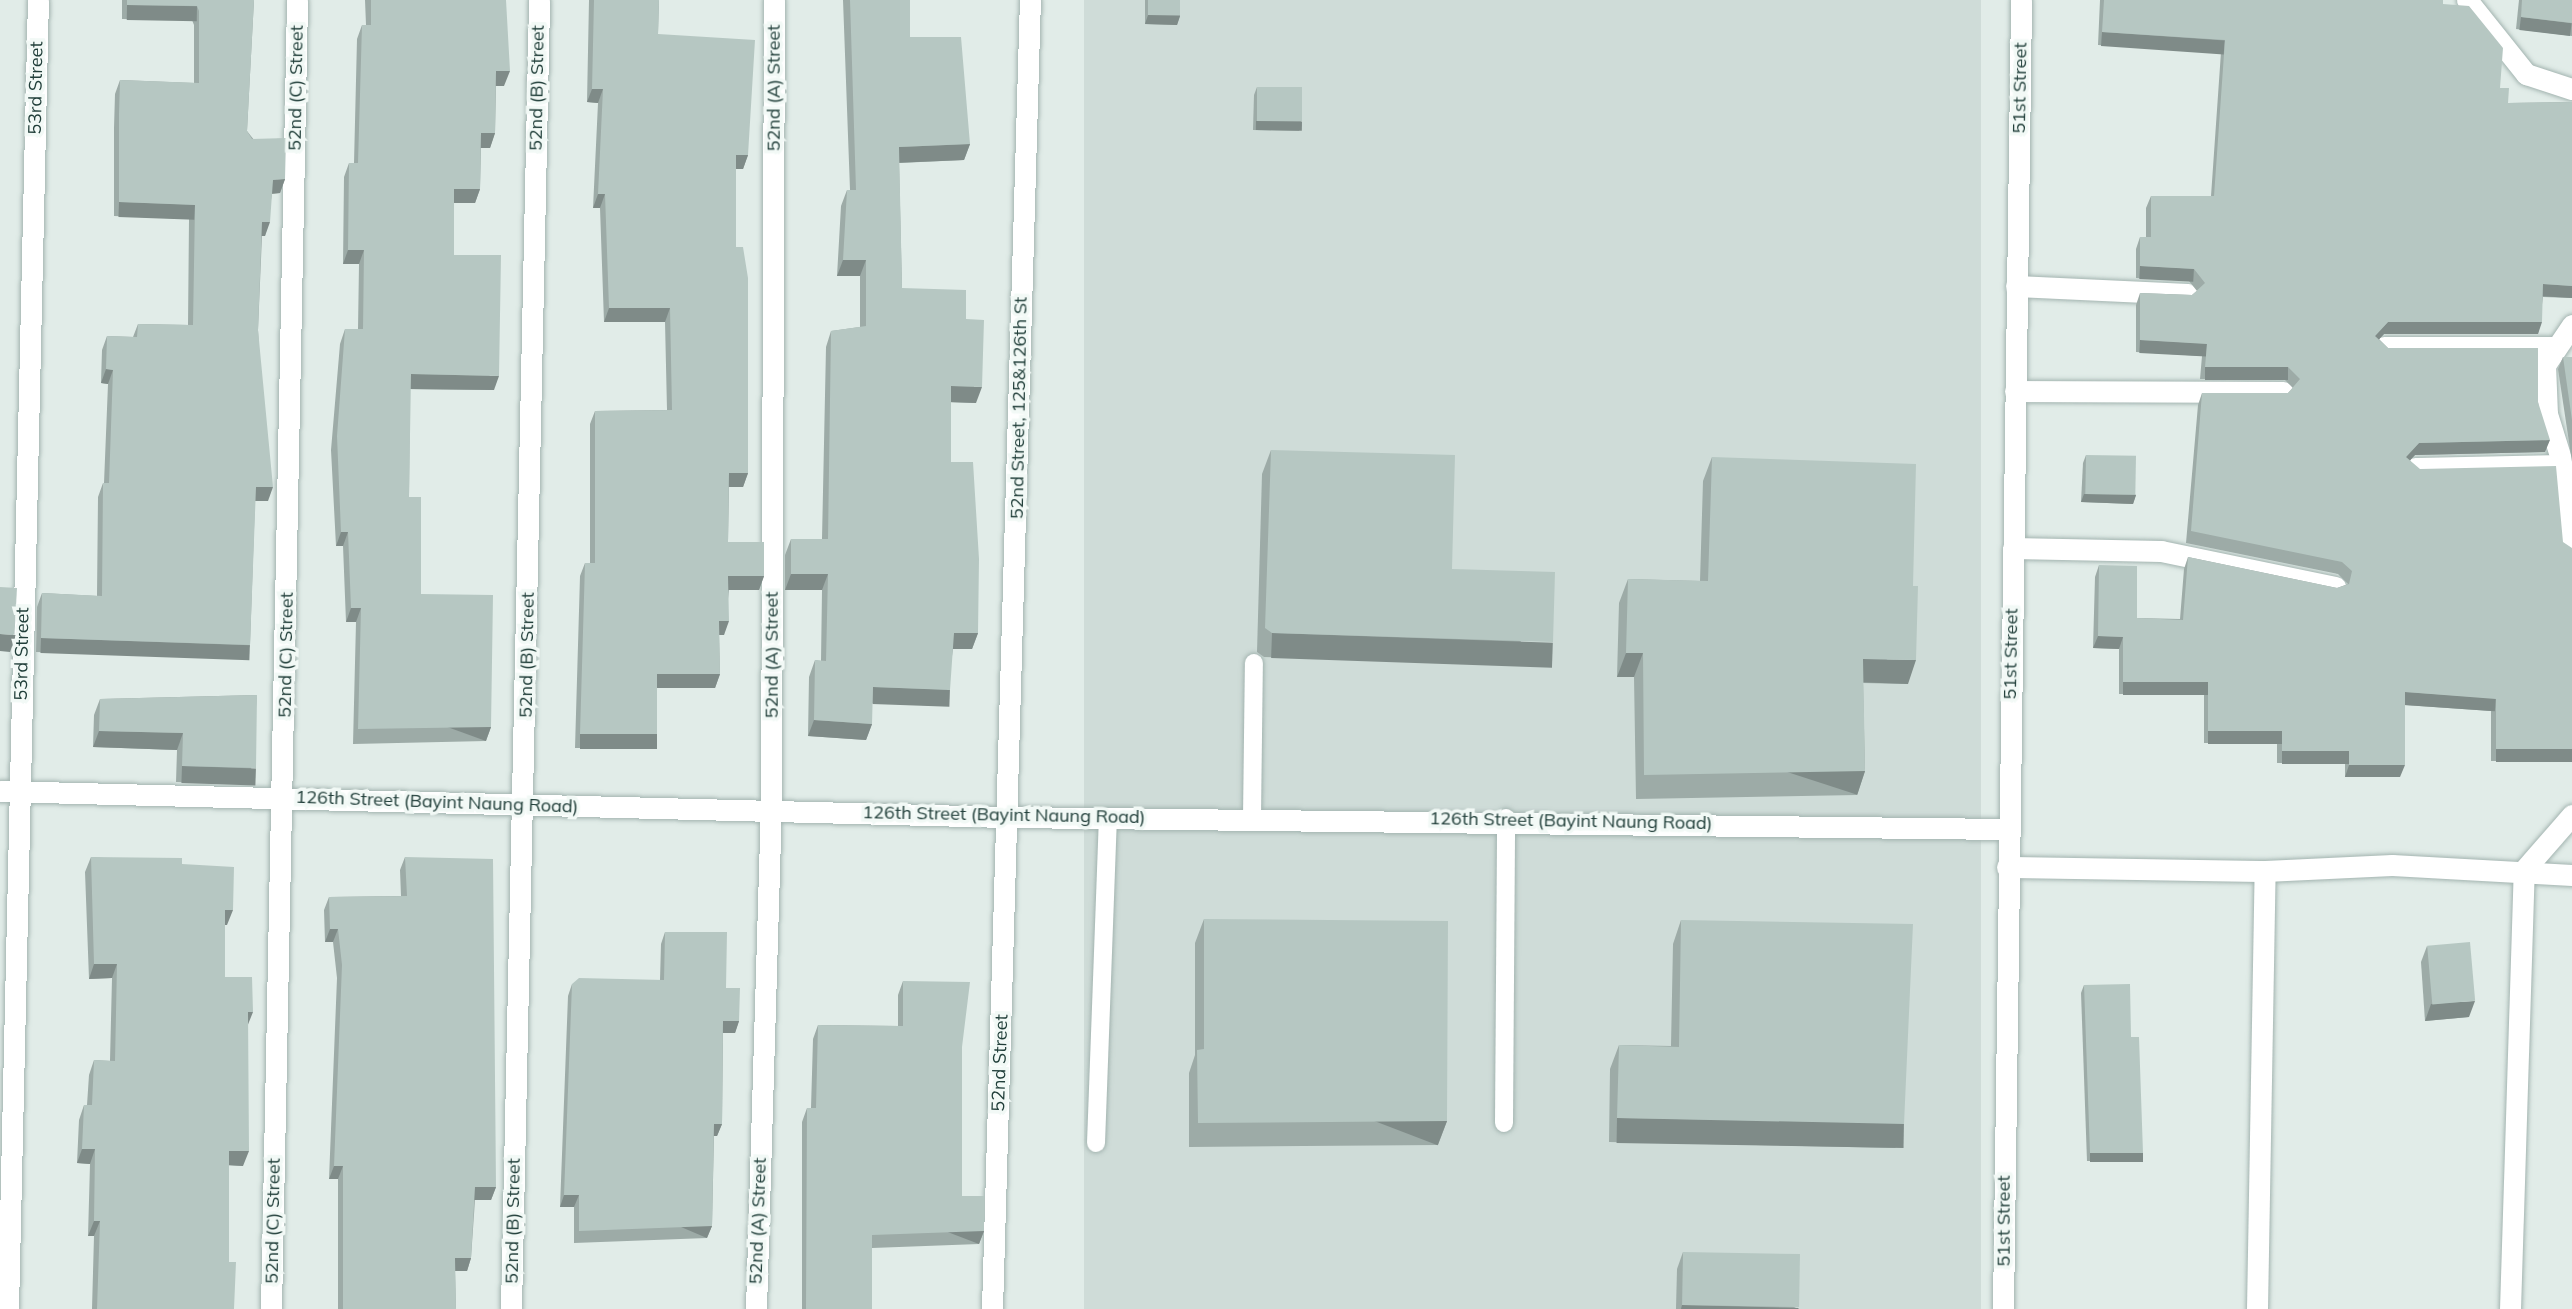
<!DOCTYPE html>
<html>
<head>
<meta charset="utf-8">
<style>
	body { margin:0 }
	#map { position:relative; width:2572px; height:1309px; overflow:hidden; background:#e1ece8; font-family:Mulish,sans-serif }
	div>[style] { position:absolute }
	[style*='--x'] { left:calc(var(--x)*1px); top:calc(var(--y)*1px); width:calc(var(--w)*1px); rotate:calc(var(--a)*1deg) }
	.built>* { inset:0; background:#cfdcd8; transform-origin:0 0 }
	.roads { filter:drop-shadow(0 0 2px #a3b4b0) drop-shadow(0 0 2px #a3b4b0) }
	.lane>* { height:18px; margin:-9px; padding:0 9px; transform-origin:9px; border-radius:9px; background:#fff }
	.street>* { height:21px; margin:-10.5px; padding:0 10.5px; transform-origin:10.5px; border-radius:10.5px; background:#fff }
	.secondary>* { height:21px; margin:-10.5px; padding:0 10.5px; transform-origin:10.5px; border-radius:10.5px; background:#fff }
	.wall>* { inset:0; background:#9daba7 }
	.shaded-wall>* { inset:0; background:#7f8b88; transform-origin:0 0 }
	.building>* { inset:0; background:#b6c7c2; transform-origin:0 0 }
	span { translate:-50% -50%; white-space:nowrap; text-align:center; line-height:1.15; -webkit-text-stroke:7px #f2f9f6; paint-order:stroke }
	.street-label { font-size:18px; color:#203e39 }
</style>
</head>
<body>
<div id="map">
	<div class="built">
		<div style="left:1084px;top:0;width:897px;height:1309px"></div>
	</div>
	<div class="roads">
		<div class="lane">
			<div style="--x:1252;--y:818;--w:155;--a:-89.3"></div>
			<div style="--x:1504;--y:1123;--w:305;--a:-89.6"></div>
			<div style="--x:1096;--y:1143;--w:326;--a:-87.9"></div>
		</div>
		<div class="street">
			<div style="--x:2467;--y:0;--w:95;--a:51.4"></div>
			<div style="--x:2526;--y:74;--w:48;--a:18.1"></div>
			<div style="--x:2016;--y:286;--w:172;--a:2.7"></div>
			<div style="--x:2572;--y:325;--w:48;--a:124"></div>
			<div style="--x:2545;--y:365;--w:49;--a:87.7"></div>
			<div style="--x:2547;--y:414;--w:53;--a:72.6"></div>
			<div style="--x:2563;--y:465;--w:87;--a:84.1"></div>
			<div style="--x:2384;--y:347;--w:171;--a:0"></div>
			<div style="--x:2015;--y:391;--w:268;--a:0.2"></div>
			<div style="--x:2415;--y:468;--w:148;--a:-1.2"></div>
			<div style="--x:2013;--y:548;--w:148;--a:1.2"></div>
			<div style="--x:2161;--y:551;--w:178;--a:11.7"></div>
			<div style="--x:2007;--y:867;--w:258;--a:0.9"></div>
			<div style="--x:8;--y:1309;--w:1309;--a:-88.69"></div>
			<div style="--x:271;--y:1309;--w:1309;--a:-88.86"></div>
			<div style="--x:511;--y:1309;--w:1309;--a:-88.77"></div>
			<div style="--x:756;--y:1309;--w:498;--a:-88.3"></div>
			<div style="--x:771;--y:811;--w:811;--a:-89.79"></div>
			<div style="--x:992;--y:1309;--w:1310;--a:-88.34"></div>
			<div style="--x:2257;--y:1309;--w:438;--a:-89"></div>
			<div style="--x:2265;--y:871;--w:127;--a:-2.7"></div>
			<div style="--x:2392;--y:865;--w:180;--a:3.2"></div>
			<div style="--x:2510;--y:1309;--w:439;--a:-88.2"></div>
			<div style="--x:2524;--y:870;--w:73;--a:-48.9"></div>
		</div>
		<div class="secondary">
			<div style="--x:0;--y:791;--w:1009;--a:1.48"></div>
			<div style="--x:1009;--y:817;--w:999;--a:0.69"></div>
			<div style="--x:2003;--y:1309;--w:1309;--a:-89.21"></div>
		</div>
	</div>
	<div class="wall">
		<div style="clip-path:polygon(122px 0,254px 0,247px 131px,285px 179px,280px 193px,272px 194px,265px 236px,262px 236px,258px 330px,268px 501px,255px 501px,250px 645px,245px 659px,36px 652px,37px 607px,42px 593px,97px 596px,98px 497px,103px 483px,104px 483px,108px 384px,101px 383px,102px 350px,107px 336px,133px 337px,138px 324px,188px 325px,189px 219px,114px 216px,114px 128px,115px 94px,120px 80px,194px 83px,194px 25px,192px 20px,122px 19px)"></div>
		<div style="clip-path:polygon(365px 0,506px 0,504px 86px,496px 86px,495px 133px,490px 148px,481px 148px,480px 189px,475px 203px,454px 203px,454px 255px,494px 390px,410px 389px,409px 497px,421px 594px,491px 727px,486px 741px,353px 744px,356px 622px,346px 622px,343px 546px,336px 546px,331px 450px,340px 344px,345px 329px,358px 329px,359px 264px,343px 264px,344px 177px,349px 163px,354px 163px,357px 39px,362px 25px,366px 25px)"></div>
		<div style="clip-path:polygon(589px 0,659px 0,658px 34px,748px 155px,743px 169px,736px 169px,736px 247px,748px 473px,743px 487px,729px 487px,728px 542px,764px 576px,759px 590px,729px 590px,724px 635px,719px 635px,720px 674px,715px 688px,657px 688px,657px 734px,652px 748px,575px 748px,580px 576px,585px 563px,590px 563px,590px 424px,595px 411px,667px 410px,665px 322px,604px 322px,600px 208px,593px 208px,598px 103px,587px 102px)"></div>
		<div style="clip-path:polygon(843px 0,910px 0,910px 37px,970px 144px,964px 160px,899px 163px,902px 288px,966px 319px,976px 403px,951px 402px,951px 462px,978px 633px,972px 649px,953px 649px,945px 706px,872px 703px,872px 724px,866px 740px,808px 736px,809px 677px,815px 660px,821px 661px,822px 590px,785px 590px,785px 555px,791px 539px,822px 539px,826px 347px,831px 331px,860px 327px,860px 276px,837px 276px,841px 206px,847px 190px,850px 190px)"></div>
		<div style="clip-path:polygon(1145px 0,1180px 0,1180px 16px,1177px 25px,1145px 24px)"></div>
		<div style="clip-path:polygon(2100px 0,2443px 0,2443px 4px,2500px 88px,2508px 103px,2572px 102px,2572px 298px,2543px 297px,2538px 334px,2384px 334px,2379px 339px,2388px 348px,2538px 402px,2545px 452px,2415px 455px,2410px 460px,2572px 761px,2491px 761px,2491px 711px,2405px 705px,2400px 777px,2345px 777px,2345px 763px,2277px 763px,2277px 743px,2204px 743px,2204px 694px,2119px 694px,2119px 649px,2093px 648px,2095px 577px,2099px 565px,2137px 618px,2180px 619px,2184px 569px,2188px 557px,2337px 588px,2348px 584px,2338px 574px,2186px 543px,2198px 405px,2202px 393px,2288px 393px,2293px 388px,2284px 379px,2200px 379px,2202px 356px,2136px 352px,2136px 305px,2140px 293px,2192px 295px,2197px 291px,2189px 281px,2136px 278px,2136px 249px,2140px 237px,2146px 237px,2146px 208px,2151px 196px,2211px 196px,2221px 52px,2098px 45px)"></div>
		<div style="clip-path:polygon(2519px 0,2572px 0,2572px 36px,2516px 29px)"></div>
		<div style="clip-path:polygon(1257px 87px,1302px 122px,1299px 131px,1253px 130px,1254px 95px)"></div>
		<div style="clip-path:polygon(2563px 357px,2572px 357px,2572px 462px,2558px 369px)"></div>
		<div style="clip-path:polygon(1271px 450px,1452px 569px,1544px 666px,1264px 657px,1257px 652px,1262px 474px)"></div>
		<div style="clip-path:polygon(2086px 455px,2136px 495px,2133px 504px,2081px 502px,2083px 463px)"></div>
		<div style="clip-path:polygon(1712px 457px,1908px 684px,1863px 683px,1865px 771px,1857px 795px,1636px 799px,1634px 677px,1617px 677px,1619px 603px,1628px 579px,1700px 581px,1703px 481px)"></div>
		<div style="clip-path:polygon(257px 695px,250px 784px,176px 782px,177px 750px,93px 747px,94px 715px,100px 699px)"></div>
		<div style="clip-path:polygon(91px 857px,182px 864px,227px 925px,225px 925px,225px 977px,248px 1026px,243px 1166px,229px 1165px,229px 1262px,234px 1309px,92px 1309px,94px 1236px,88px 1236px,90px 1164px,77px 1163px,79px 1120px,84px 1105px,87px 1105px,89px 1075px,94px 1060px,110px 1061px,112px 978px,89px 979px,85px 872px)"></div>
		<div style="clip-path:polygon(405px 857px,496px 1187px,491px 1200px,475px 1200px,471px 1258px,467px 1271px,455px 1271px,456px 1309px,338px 1309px,338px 1179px,329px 1179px,337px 978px,333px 942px,325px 942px,324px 910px,329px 897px,401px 896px,400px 870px)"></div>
		<div style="clip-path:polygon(1204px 919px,1447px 1121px,1438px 1145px,1189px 1147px,1189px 1073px,1195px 1055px,1195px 943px)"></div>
		<div style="clip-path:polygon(1681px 920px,1896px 1148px,1609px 1142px,1610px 1069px,1619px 1045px,1671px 1046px,1673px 944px)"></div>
		<div style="clip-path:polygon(665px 932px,726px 988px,739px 1021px,735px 1033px,723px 1033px,722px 1124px,717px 1136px,714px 1136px,712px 1226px,707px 1238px,574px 1243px,574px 1207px,560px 1207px,568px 996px,572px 984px,660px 980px,661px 944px)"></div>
		<div style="clip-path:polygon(2427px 946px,2469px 1017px,2425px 1021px,2421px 962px)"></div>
		<div style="clip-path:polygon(903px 981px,962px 1047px,962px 1196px,984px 1231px,979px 1244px,872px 1248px,872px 1309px,802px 1309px,802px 1122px,807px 1108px,811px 1108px,813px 1039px,818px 1025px,898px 1026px,898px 995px)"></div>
		<div style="clip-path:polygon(2084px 985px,2131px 1037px,2140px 1161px,2087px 1161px,2081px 993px)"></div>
		<div style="clip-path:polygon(1683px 1252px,1798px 1309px,1676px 1309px,1677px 1269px)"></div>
	</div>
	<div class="shaded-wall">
		<div style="left:127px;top:5px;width:70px;height:15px;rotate:1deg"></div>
		<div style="clip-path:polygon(1148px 15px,1180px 16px,1177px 25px,1145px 24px)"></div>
		<div style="left:2521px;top:17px;width:51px;height:13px;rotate:7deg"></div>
		<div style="left:2102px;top:32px;width:123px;height:14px;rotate:4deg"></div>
		<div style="clip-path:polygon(496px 71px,510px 71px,504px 86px,491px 86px)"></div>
		<div style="clip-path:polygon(592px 89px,603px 89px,598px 103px,587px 102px)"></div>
		<div style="left:1256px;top:121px;width:46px;height:9px;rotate:1deg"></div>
		<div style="clip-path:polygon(481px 133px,495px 133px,490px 148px,476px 148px)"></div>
		<div style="clip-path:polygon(970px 144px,964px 160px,893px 163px,899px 147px)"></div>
		<div style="clip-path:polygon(736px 155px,748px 155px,743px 169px,731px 169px)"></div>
		<div style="clip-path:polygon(285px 179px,280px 193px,268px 194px,273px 180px)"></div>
		<div style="clip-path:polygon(454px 189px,480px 189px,475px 203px,449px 203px)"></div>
		<div style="clip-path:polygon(598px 194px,605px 194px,600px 208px,593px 208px)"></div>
		<div style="left:119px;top:202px;width:76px;height:15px;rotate:2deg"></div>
		<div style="clip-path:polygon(262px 222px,270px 222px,265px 236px,257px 236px)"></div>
		<div style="clip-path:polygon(348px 250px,364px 250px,359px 264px,343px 264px)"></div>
		<div style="clip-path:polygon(843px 260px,866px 260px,860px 276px,837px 276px)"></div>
		<div style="left:2140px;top:266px;width:54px;height:13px;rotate:3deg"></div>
		<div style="clip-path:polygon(2543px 284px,2572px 286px,2572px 298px,2538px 296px)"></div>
		<div style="clip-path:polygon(609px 308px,670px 308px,665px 322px,604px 322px)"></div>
		<div style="clip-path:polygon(2388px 322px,2542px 322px,2538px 334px,2384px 334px,2371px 348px,2375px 336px)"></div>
		<div style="left:2140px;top:340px;width:67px;height:13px;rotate:3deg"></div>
		<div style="left:2205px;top:367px;width:83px;height:13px"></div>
		<div style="clip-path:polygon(106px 369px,113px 370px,108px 384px,101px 383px)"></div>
		<div style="clip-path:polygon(411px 374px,499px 376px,494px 390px,405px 389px)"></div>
		<div style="clip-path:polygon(951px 386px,982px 387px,976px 403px,945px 402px)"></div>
		<div style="clip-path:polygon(2550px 440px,2545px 452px,2415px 455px,2402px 469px,2406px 457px,2419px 443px)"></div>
		<div style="clip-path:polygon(729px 473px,748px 473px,743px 487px,724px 487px)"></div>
		<div style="clip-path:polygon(256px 487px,273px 487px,268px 501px,251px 501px)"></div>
		<div style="clip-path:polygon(2084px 494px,2136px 495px,2133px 504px,2081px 502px)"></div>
		<div style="clip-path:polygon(341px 532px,348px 532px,343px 546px,336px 546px)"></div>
		<div style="clip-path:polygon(791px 574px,828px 574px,822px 590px,785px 590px)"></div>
		<div style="clip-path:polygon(728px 576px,764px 576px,759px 590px,723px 590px)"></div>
		<div style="clip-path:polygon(351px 608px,361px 608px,356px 622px,346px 622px)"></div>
		<div style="clip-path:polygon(719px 621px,729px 621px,724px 635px,714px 635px)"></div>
		<div style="clip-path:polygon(954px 633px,978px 633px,972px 649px,948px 649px)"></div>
		<div style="left:1272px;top:633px;width:281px;height:25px;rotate:2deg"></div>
		<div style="clip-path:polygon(0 634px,16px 635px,10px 652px,0 651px)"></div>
		<div style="clip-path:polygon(2098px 636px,2123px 637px,2119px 649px,2093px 648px)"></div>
		<div style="left:41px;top:638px;width:209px;height:15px;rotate:2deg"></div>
		<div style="clip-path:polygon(1626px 653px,1643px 653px,1634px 677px,1617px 677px)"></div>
		<div style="clip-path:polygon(1863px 659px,1916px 660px,1908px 684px,1854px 682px)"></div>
		<div style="clip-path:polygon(657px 674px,720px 674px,715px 688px,652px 688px)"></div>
		<div style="left:2123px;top:682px;width:85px;height:13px"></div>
		<div style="left:873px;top:687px;width:77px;height:17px;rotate:2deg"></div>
		<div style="left:2405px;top:692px;width:91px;height:13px;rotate:4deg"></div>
		<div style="clip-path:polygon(814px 720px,872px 724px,866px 740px,808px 736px)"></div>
		<div style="left:491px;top:727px;width:15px;height:133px;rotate:110deg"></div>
		<div style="clip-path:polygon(99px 731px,183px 733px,177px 750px,93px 747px)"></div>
		<div style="left:2208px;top:731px;width:74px;height:13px"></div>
		<div style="left:580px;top:734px;width:77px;height:15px"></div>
		<div style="left:2496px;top:749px;width:76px;height:13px"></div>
		<div style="left:2282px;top:751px;width:67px;height:13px"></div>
		<div style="clip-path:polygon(2349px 765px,2405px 765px,2400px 777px,2345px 777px)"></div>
		<div style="left:182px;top:766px;width:74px;height:17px;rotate:2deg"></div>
		<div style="left:1865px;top:771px;width:25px;height:221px;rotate:108deg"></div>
		<div style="clip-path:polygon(225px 910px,233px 910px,227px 925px,220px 925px)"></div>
		<div style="clip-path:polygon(330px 929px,338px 929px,333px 942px,325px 942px)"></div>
		<div style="clip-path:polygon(94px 964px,117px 964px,112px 978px,89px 979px)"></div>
		<div style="clip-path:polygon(2475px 1001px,2469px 1017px,2425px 1021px,2431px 1004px)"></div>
		<div style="clip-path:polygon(248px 1012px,253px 1012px,247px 1027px)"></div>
		<div style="clip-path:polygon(723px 1021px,739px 1021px,735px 1033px,719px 1033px)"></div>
		<div style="left:1617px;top:1118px;width:287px;height:25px;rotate:1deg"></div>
		<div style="left:1447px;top:1121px;width:26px;height:249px;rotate:111deg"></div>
		<div style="clip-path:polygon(714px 1124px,722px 1124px,717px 1136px,710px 1136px)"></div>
		<div style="clip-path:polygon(82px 1149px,95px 1149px,90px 1164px,77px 1163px)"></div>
		<div style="clip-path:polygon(229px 1151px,249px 1151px,243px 1166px,224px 1165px)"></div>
		<div style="left:2090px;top:1153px;width:53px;height:9px"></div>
		<div style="clip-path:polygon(334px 1166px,343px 1166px,338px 1179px,329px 1179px)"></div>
		<div style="clip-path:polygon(475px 1187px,496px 1187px,491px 1200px,471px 1200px)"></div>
		<div style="clip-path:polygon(564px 1195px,579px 1195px,574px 1207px,560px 1207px)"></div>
		<div style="clip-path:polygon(94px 1221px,100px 1221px,94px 1236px,88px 1236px)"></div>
		<div style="left:712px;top:1226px;width:13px;height:133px;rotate:113deg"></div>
		<div style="left:984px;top:1231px;width:14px;height:112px;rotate:111deg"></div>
		<div style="clip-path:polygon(455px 1258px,471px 1258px,467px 1271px,450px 1271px)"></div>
		<div style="clip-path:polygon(1682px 1305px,1799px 1308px,1798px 1309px,1681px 1309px)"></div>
	</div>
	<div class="building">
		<div style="clip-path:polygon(127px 0,254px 0,247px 131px,252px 139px,286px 138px,285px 179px,273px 180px,270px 222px,262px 222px,258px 330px,273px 487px,256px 487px,250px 645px,41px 638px,42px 593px,102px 596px,103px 483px,109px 483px,113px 370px,106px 369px,107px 336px,137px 337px,138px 324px,193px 325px,195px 205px,119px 202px,119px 114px,120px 80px,199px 83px,199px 11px,197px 6px,127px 5px)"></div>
		<div style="clip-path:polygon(371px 0,506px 0,510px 71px,496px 71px,495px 133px,481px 133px,480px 189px,454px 189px,454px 255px,501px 255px,499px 376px,411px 374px,409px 497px,421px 497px,421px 594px,493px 595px,491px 727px,358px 729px,361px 608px,351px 608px,348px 532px,341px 532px,337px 436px,345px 329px,363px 329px,364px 250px,348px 250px,349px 163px,358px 163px,362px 25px,371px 25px)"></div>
		<div style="clip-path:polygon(594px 0,659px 0,658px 34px,755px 40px,748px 155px,736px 155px,736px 247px,743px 247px,748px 278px,748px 473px,729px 473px,728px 542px,764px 542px,764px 576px,728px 576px,729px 621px,719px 621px,720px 674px,657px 674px,657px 734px,580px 734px,585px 563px,595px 563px,595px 411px,672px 410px,670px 308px,609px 308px,605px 194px,598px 194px,603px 89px,592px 89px)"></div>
		<div style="clip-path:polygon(850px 0,910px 0,910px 37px,961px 37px,970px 144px,899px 147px,902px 288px,966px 290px,966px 319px,984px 320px,982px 387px,951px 386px,951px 462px,973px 462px,979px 559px,978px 633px,954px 633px,950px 690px,873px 687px,872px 724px,814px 720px,815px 660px,826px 661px,828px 574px,791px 574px,791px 539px,828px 539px,831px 331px,866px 326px,866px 260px,843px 260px,847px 190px,856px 190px)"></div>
		<div style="left:1148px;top:0;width:32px;height:15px"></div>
		<div style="clip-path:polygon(2104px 0,2443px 0,2443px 4px,2469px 6px,2503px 48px,2500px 88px,2509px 88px,2508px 103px,2572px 102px,2572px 286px,2543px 284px,2542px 322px,2388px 322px,2375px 336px,2388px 348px,2538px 348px,2538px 402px,2550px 440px,2419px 443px,2406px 457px,2420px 469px,2556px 466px,2563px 542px,2572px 548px,2572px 749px,2496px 749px,2496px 699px,2405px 692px,2405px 765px,2349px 765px,2349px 751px,2282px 751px,2282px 731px,2208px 731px,2208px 682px,2123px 682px,2123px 637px,2098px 636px,2099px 565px,2137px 566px,2137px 618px,2183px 620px,2188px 557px,2337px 588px,2349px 584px,2352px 571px,2342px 562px,2191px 531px,2202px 393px,2288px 393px,2300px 379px,2288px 367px,2205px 367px,2207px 344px,2140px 340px,2140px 293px,2192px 295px,2205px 283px,2194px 269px,2140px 266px,2140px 237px,2151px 237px,2151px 196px,2214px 196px,2225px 40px,2102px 32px)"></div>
		<div style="clip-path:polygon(2522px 0,2572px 0,2572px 23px,2521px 17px)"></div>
		<div style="left:1257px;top:87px;width:45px;height:34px"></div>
		<div style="clip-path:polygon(2563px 357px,2572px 357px,2572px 420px)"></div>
		<div style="clip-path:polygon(1271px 450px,1455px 455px,1452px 569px,1555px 572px,1553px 642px,1272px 633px,1265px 628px)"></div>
		<div style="left:2086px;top:455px;width:50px;height:39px;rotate:1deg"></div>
		<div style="clip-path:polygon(1712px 457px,1916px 464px,1913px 586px,1918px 586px,1916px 660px,1863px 659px,1865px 771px,1644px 775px,1643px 653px,1626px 653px,1628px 579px,1708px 581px)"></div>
		<div style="left:0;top:587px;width:17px;height:47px;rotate:3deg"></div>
		<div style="clip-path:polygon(257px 695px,256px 768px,182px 766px,183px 733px,99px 731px,100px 699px)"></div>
		<div style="clip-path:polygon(91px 857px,182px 858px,182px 864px,234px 867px,233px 910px,225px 910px,225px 977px,252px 977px,253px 1012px,248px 1012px,249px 1151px,229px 1151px,229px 1262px,236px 1262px,234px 1309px,97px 1309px,100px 1221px,94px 1221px,95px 1149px,82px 1149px,84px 1105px,92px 1105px,94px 1060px,115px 1061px,117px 964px,94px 964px)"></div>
		<div style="clip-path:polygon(405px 857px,493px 859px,496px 1187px,475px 1187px,471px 1258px,455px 1258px,456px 1309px,343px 1309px,343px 1166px,334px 1166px,342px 965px,338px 929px,330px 929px,329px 897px,407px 896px)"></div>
		<div style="clip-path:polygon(1204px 919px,1448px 921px,1447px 1121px,1198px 1123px,1197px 1050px,1204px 1049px)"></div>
		<div style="clip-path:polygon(1681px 920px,1913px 924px,1904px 1124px,1617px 1118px,1619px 1045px,1679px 1047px)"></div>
		<div style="clip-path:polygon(665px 932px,727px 932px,726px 988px,740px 988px,739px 1021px,723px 1021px,722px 1124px,714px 1124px,712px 1226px,579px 1231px,579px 1195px,564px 1195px,572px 984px,579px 978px,664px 980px)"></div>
		<div style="left:2470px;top:942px;width:59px;height:43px;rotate:85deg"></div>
		<div style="clip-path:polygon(903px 981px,970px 982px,962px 1047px,962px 1196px,984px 1196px,984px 1231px,872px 1235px,872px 1309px,806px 1309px,807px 1108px,816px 1108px,818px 1025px,903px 1026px)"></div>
		<div style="clip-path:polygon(2130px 984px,2131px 1037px,2139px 1037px,2143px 1153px,2090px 1153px,2084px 985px)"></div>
		<div style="left:1683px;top:1252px;width:117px;height:53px;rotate:1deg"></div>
	</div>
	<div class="street-label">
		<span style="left:36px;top:88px;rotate:-89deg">53rd Street</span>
		<span style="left:296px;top:88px;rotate:-89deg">52nd (C) Street</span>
		<span style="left:537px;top:88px;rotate:-89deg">52nd (B) Street</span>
		<span style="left:774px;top:88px;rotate:-90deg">52nd (A) Street</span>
		<span style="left:2020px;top:88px;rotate:-89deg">51st Street</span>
		<span style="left:1019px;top:408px;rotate:-89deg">52nd Street, 125&amp;126th St</span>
		<span style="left:22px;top:654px;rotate:-89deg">53rd Street</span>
		<span style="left:2011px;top:654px;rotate:-89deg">51st Street</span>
		<span style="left:286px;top:655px;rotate:-89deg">52nd (C) Street</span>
		<span style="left:527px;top:655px;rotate:-89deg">52nd (B) Street</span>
		<span style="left:772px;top:655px;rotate:-90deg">52nd (A) Street</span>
		<span style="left:437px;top:802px;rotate:2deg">126th Street (Bayint Naung Road)</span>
		<span style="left:1004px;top:815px;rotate:1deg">126th Street (Bayint Naung Road)</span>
		<span style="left:1571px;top:821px;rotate:1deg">126th Street (Bayint Naung Road)</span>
		<span style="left:1000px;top:1063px;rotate:-88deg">52nd Street</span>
		<span style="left:273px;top:1221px;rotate:-89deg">52nd (C) Street</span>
		<span style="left:513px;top:1221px;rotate:-89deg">52nd (B) Street</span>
		<span style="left:758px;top:1221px;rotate:-88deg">52nd (A) Street</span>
		<span style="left:2004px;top:1221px;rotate:-90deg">51st Street</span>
	</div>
</div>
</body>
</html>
